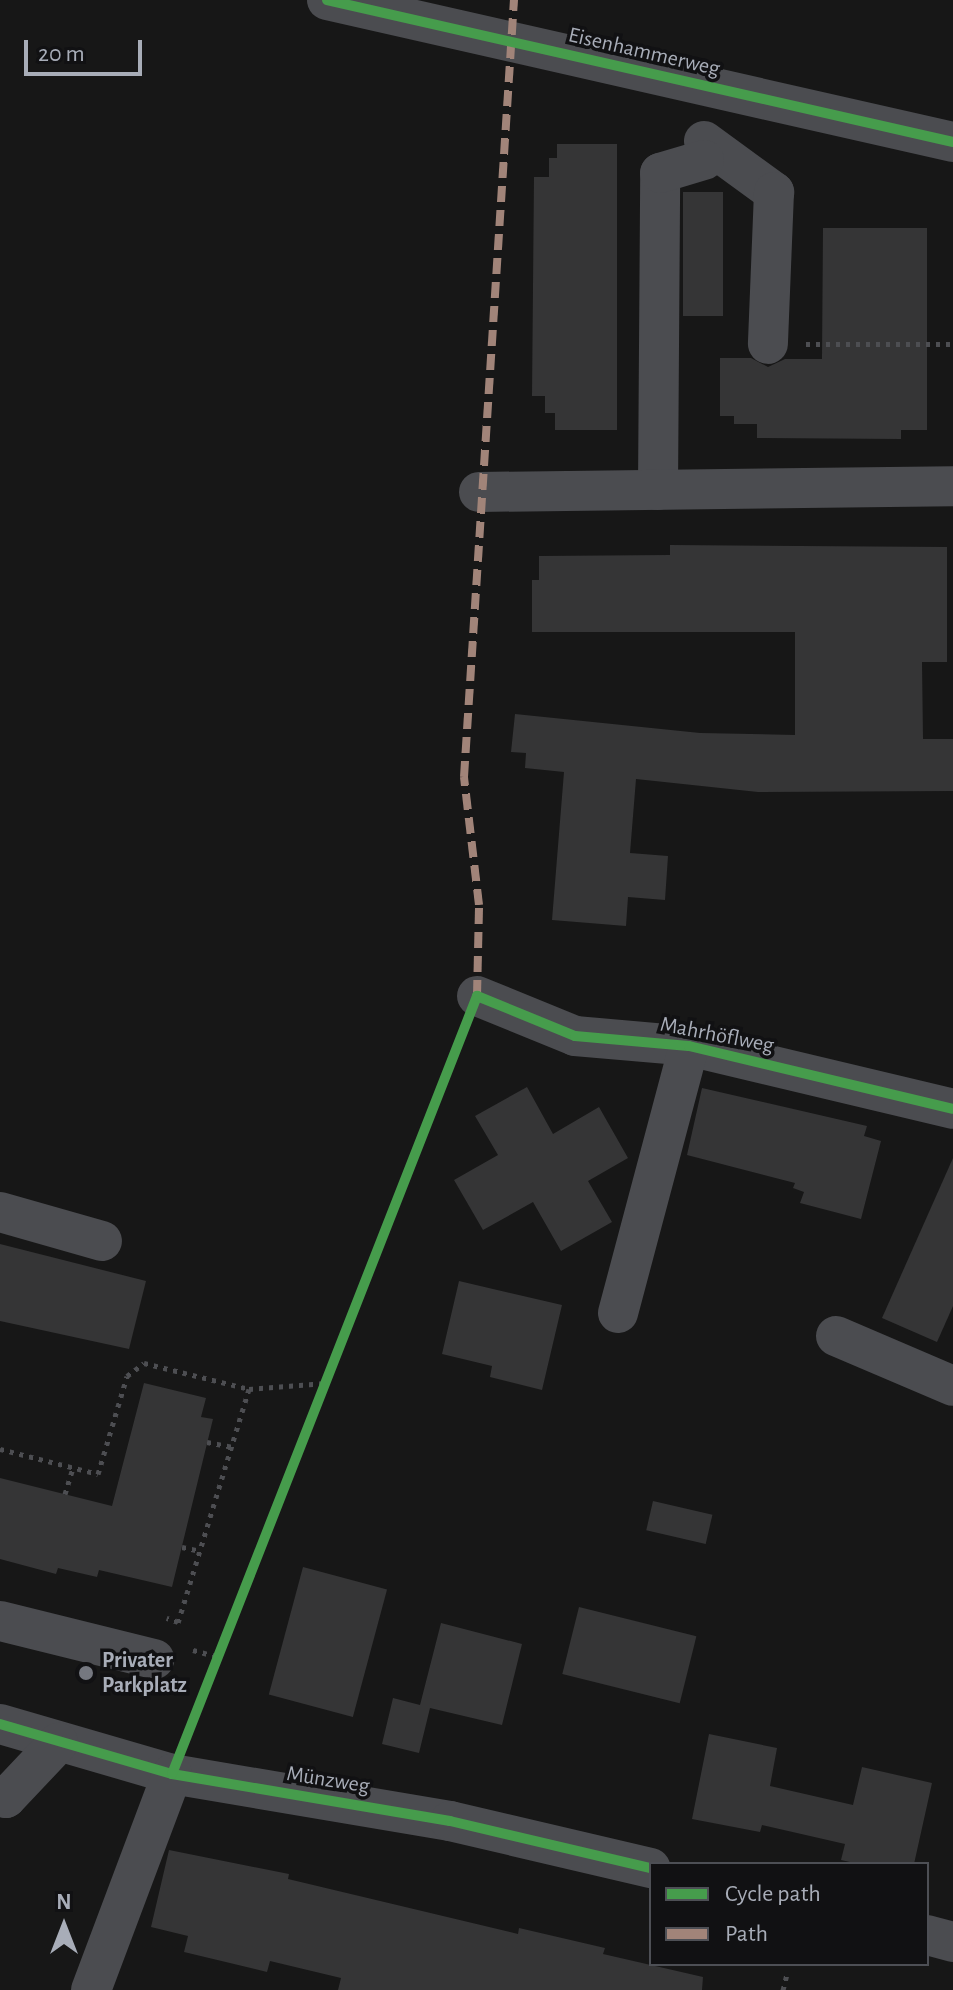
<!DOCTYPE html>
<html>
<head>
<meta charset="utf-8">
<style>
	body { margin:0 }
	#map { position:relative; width:953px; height:1990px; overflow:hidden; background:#171717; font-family:"Alegreya Sans",sans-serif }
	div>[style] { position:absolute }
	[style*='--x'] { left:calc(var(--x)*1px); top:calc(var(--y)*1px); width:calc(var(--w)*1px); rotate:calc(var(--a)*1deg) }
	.building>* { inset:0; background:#353536; transform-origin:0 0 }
	.path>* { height:5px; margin-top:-2.5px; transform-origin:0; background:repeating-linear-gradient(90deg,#4d4e52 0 4px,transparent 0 10px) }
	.minor>* { height:40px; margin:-20px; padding:0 20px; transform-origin:20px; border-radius:20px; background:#4b4c50 }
	.quiet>* { height:8px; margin-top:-4px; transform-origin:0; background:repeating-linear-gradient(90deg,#a18479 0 16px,transparent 0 24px) }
	.cycleway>* { height:10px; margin:-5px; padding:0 5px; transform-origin:5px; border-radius:5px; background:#469c4c }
	.dots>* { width:22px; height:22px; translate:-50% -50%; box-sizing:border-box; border:4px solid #111113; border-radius:50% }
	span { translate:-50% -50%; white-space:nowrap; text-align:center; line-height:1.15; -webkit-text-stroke:7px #111113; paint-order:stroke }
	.street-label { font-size:22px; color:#a8adb8 }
	.poi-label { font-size:22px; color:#a8adb8; font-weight:700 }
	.left { translate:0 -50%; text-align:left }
	.legend { position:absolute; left:649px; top:1862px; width:280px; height:104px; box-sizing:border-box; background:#111113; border:2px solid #4d4f55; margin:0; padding:10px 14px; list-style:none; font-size:24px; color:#a8adb8 }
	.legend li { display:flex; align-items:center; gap:16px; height:40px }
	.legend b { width:40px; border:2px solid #4d4f55 }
	.north { position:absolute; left:24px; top:1886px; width:80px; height:80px; -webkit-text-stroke:6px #111113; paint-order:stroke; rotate:0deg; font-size:22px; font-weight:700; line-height:32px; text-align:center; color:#a8adb8 }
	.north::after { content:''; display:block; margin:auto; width:28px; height:36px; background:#a8adb8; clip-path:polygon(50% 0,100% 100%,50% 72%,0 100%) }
	.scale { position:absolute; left:24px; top:40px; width:118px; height:36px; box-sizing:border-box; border:4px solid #a8adb8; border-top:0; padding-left:10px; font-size:24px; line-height:28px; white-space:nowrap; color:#a8adb8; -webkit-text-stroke:6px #111113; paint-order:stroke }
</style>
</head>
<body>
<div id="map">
	<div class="building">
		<div style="clip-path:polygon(557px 144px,617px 144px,617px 430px,555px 430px,555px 413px,545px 413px,545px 396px,532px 396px,534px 177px,549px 177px,549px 158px,557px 158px)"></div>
		<div style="left:683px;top:192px;width:40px;height:124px"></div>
		<div style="clip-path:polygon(823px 228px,927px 228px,927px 430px,901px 430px,901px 439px,757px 438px,757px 424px,734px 424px,734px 416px,720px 416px,720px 358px,751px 358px,768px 367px,785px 359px,822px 359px)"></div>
		<div style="clip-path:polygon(670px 545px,947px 547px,947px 662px,922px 662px,923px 739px,953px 739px,953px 791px,758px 792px,636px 779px,630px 853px,668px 856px,665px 900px,628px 897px,626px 926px,552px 920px,564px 772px,525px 768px,526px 753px,511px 752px,515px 714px,700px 733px,795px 735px,795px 632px,532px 632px,532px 580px,539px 580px,539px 556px,670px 555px)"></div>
		<div style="clip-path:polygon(527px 1087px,553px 1134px,599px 1107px,628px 1158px,588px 1181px,612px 1222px,561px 1251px,533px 1202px,483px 1230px,454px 1180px,498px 1155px,475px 1116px)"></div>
		<div style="clip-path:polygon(702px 1088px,867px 1126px,864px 1136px,881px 1141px,861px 1219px,800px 1203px,804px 1192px,793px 1188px,795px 1183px,687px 1155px)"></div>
		<div style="clip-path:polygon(953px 1158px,953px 1306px,937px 1342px,882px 1318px)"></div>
		<div style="clip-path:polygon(0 1244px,146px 1281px,129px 1349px,0 1321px)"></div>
		<div style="clip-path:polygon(459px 1281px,562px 1305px,542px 1390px,490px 1377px,492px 1366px,442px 1354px)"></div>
		<div style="clip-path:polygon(144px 1383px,206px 1398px,201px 1417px,213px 1419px,172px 1587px,99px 1570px,97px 1577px,58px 1568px,56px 1574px,0 1559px,0 1478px,112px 1506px)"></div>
		<div style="left:653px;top:1501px;width:61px;height:30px;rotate:13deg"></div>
		<div style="left:303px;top:1567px;width:87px;height:132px;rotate:15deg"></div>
		<div style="left:579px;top:1607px;width:121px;height:69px;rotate:14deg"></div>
		<div style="clip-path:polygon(441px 1623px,522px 1644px,502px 1725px,430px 1708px,419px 1753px,382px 1744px,393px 1698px,420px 1705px)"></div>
		<div style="clip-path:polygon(709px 1734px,777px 1748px,770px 1786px,853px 1805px,862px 1767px,932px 1783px,914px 1864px,859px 1864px,841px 1860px,845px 1844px,762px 1825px,760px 1832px,692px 1819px)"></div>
		<div style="clip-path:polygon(169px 1850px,289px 1874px,288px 1879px,518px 1934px,519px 1928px,605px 1948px,603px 1954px,703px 1977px,702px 1990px,338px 1990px,341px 1978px,270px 1961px,267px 1972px,184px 1952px,188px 1936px,151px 1927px)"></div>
	</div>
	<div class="path">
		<div style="--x:806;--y:344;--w:147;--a:0"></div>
		<div style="--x:249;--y:1389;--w:77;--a:-4.5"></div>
		<div style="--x:207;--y:1442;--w:25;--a:11"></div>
		<div style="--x:0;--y:1449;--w:101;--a:14.3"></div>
		<div style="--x:98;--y:1474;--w:102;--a:-73.5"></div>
		<div style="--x:127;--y:1376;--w:21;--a:-37"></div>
		<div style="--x:144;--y:1363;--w:108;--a:13.9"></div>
		<div style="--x:249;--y:1389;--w:244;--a:106.9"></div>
		<div style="--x:178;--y:1622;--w:12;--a:-160"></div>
		<div style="--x:65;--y:1494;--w:28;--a:-73"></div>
		<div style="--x:182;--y:1547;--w:19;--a:12"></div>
		<div style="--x:193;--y:1650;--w:27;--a:15"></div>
		<div style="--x:783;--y:1990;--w:16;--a:-76"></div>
	</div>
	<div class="minor">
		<div style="--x:327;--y:0;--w:642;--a:12.78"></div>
		<div style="--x:704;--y:141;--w:87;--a:36.1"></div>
		<div style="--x:774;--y:192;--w:152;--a:92.3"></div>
		<div style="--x:658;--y:490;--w:317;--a:-89.6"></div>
		<div style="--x:660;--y:173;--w:46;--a:-16.5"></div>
		<div style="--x:479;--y:492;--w:474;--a:-0.7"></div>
		<div style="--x:477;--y:996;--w:106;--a:22.2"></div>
		<div style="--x:575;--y:1036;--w:114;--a:5"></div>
		<div style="--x:689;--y:1046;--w:271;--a:13.4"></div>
		<div style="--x:0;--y:1212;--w:106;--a:15.9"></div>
		<div style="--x:618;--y:1313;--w:276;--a:-75.1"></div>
		<div style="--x:836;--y:1336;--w:127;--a:23.1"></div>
		<div style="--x:0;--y:1621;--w:159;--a:13.9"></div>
		<div style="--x:0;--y:1724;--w:179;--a:16.2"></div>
		<div style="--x:172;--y:1774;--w:282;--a:9.6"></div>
		<div style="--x:450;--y:1821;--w:206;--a:13.2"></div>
		<div style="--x:0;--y:1797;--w:6;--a:9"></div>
		<div style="--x:6;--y:1798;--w:76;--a:-46.6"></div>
		<div style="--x:927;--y:1935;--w:27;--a:15"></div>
		<div style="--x:91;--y:1990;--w:231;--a:-69.4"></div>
	</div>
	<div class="quiet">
		<div style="--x:477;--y:996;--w:91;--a:-88.7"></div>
		<div style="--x:479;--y:905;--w:129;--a:-96.7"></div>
		<div style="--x:464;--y:777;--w:779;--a:-86.32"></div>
	</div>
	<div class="cycleway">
		<div style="--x:327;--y:0;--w:642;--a:12.78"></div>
		<div style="--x:0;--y:1724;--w:179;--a:16.2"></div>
		<div style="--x:172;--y:1774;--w:282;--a:9.6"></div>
		<div style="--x:450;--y:1821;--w:206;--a:13.2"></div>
		<div style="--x:172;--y:1774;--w:836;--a:-68.59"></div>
		<div style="--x:477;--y:996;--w:106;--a:22.2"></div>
		<div style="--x:575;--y:1036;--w:114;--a:5"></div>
		<div style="--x:689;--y:1046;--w:271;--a:13.4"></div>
	</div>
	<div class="dots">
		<div style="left:86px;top:1673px;background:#757880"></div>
	</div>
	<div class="street-label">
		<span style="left:644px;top:52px;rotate:13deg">Eisenhammerweg</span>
		<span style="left:717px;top:1035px;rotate:11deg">Mahrhöflweg</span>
		<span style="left:328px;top:1780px;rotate:9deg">Münzweg</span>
	</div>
	<div class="poi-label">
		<span class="left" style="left:102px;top:1673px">Privater<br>Parkplatz</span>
	</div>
	<ul class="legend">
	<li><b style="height:10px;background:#469c4c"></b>Cycle path</li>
	<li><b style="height:10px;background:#a18479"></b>Path</li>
	</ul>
	<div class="north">N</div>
	<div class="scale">20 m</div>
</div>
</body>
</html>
